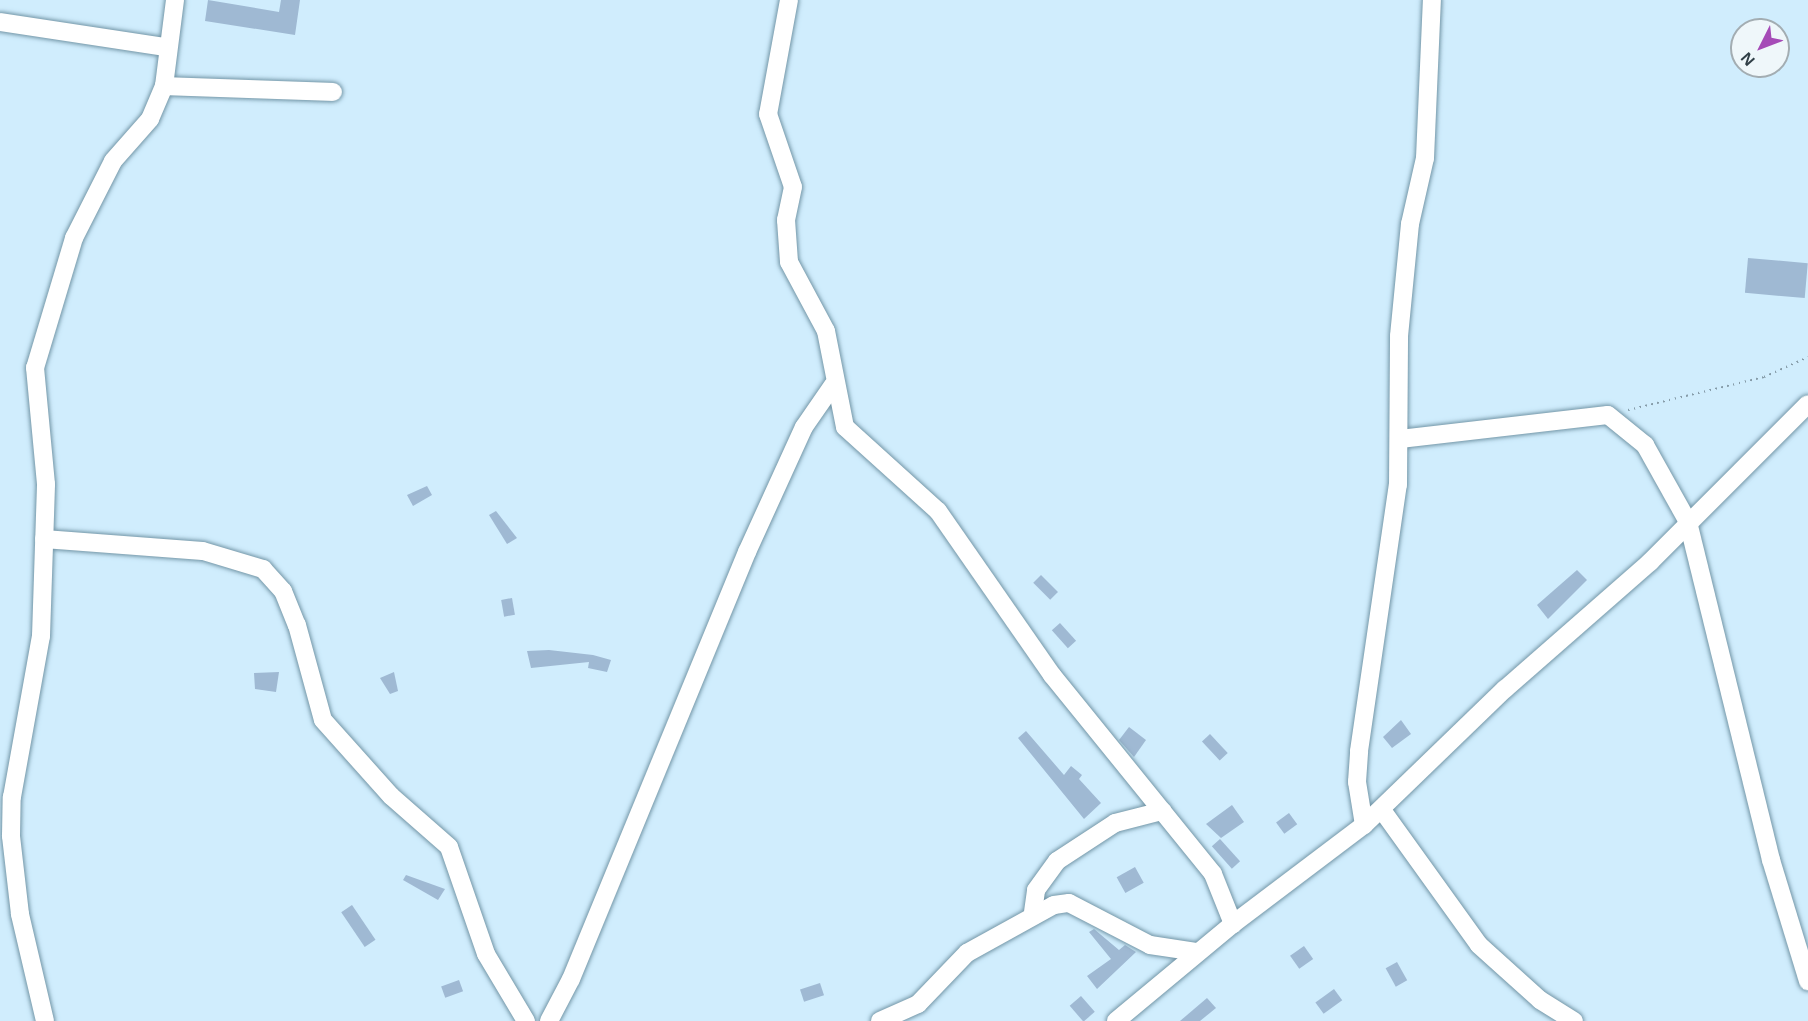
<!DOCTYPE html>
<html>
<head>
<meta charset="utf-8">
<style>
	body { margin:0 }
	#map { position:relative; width:1808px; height:1021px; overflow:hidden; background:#d0edfd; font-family:Helvetica,sans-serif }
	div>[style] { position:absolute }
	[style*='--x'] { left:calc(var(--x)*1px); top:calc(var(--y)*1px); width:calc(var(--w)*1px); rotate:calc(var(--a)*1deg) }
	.building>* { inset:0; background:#9fb9d3; transform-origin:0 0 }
	.path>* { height:2px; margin-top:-1px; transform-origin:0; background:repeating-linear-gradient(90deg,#869ca9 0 1.5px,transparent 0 6px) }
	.roads { filter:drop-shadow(0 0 2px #7396a7) drop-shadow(0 0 2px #7396a7) }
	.minor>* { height:18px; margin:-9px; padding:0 9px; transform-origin:9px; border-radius:9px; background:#fff }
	span { translate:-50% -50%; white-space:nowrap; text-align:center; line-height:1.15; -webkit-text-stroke:5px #eff7fa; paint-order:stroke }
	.north { position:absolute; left:1730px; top:18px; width:60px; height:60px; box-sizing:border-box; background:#eff7fa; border:2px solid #a3adb2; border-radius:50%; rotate:228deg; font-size:16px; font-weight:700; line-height:24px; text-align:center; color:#303f47 }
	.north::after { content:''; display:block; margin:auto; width:21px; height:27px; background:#a54bb7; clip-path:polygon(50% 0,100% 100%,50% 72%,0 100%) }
</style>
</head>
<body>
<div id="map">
	<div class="building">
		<div style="clip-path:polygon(208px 0,279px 12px,281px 0,300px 0,295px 35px,205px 21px)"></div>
		<div style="left:1748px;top:258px;width:60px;height:35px;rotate:5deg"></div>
		<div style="clip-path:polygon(427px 486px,432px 495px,413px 506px,407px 495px)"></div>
		<div style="clip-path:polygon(496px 511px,517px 538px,507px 544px,489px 515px)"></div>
		<div style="clip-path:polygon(1577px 570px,1587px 580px,1548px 619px,1537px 605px)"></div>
		<div style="left:1041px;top:575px;width:24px;height:11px;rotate:45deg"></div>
		<div style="left:512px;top:598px;width:17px;height:11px;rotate:80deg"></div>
		<div style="left:1060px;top:623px;width:24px;height:11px;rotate:48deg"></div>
		<div style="clip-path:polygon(549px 650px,593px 655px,611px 660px,607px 672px,588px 668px,589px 662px,531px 668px,527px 651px)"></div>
		<div style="clip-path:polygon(279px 672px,276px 692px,255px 689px,254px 673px)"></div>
		<div style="clip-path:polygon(394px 672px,398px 691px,390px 694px,380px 678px)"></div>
		<div style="clip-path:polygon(1401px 720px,1411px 734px,1392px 748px,1383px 737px)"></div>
		<div style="clip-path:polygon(1129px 727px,1146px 740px,1134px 757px,1119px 740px)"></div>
		<div style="clip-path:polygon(1026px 731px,1064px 775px,1071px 766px,1082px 775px,1079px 779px,1101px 803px,1084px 819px,1018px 738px)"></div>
		<div style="left:1210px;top:734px;width:26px;height:11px;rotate:47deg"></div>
		<div style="clip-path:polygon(1232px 805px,1244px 822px,1221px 838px,1206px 824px)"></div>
		<div style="left:1289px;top:813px;width:14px;height:16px;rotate:54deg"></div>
		<div style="left:1220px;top:839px;width:30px;height:11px;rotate:48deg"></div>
		<div style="left:1135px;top:867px;width:18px;height:21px;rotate:61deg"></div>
		<div style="clip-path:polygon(406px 875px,445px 889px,438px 900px,403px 880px)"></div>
		<div style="left:352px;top:905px;width:42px;height:13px;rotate:56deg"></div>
		<div style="clip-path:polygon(1094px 929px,1119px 950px,1125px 945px,1136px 952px,1097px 989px,1087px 976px,1111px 959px,1089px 932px)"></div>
		<div style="left:1304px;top:946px;width:16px;height:17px;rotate:55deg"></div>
		<div style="left:1397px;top:962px;width:21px;height:13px;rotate:61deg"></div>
		<div style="left:459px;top:980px;width:12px;height:19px;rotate:70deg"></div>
		<div style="left:820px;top:983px;width:13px;height:21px;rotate:72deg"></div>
		<div style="left:1334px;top:989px;width:14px;height:23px;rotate:54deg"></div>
		<div style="left:1081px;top:996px;width:21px;height:15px;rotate:49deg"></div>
		<div style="clip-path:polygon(1207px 998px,1216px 1008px,1200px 1021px,1180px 1021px)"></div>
	</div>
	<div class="path">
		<div style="--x:1628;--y:410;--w:140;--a:-13.6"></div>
		<div style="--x:1764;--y:377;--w:48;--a:-24.4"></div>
	</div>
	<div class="roads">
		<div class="minor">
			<div style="--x:789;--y:0;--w:116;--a:100.4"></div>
			<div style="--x:768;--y:114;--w:77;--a:71.1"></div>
			<div style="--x:793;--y:187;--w:34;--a:102"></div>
			<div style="--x:786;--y:220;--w:42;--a:85.9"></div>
			<div style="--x:789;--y:262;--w:78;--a:61.8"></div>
			<div style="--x:826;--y:331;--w:98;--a:78.8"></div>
			<div style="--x:845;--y:427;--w:125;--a:42.1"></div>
			<div style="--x:938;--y:511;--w:200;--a:55.2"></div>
			<div style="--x:1052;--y:675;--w:256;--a:51"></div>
			<div style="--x:1213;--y:874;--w:54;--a:68.2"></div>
			<div style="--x:0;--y:22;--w:167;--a:8.6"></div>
			<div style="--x:164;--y:86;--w:169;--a:2"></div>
			<div style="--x:1400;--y:439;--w:209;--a:-6.6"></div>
			<div style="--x:1608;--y:415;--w:48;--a:39"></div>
			<div style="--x:1645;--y:445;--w:88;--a:60.8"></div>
			<div style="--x:1688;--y:522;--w:348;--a:76.2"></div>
			<div style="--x:1771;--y:860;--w:127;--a:73"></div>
			<div style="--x:44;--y:539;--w:159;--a:4.3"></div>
			<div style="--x:203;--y:551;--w:63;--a:16.7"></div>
			<div style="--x:263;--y:569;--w:30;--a:48"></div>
			<div style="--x:283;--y:591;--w:37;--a:68"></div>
			<div style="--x:297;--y:625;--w:98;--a:74.7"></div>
			<div style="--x:323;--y:720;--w:102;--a:48.2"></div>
			<div style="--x:391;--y:796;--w:77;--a:41.3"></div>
			<div style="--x:449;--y:847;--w:113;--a:70.9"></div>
			<div style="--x:486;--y:954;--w:78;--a:59.2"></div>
			<div style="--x:1382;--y:810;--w:166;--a:54.3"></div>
			<div style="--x:1479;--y:945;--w:82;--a:42"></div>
			<div style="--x:1540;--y:1000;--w:40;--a:32"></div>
			<div style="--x:1364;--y:825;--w:44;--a:-99.2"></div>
			<div style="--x:1357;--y:782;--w:31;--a:-86"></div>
			<div style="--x:1359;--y:751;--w:269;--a:-81.7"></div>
			<div style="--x:1398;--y:485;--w:149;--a:-89.6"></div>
			<div style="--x:1399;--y:336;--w:113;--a:-84.4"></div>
			<div style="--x:1410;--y:224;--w:68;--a:-77.2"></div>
			<div style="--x:1425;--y:158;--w:158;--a:-87.5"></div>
			<div style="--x:1033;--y:912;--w:22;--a:-82"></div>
			<div style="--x:1036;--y:890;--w:36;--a:-54"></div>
			<div style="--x:1057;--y:861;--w:69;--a:-33.2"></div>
			<div style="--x:1115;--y:823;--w:49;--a:-14.3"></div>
			<div style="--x:45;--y:1021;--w:110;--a:-103.2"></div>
			<div style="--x:20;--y:914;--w:79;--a:-96.6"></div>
			<div style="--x:11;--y:836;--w:39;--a:-89"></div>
			<div style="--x:12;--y:797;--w:164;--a:-79.8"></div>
			<div style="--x:41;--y:636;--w:152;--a:-88.1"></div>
			<div style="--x:46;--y:484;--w:117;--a:-95.4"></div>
			<div style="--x:35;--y:368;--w:136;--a:-73.3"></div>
			<div style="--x:74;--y:238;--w:86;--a:-63.1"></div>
			<div style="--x:113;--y:161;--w:56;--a:-48.6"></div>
			<div style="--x:150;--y:119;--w:36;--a:-67"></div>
			<div style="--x:164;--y:86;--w:87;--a:-82.7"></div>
			<div style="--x:549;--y:1021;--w:47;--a:-62.4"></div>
			<div style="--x:571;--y:979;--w:462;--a:-67.6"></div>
			<div style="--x:747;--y:552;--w:137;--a:-65.5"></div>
			<div style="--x:804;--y:427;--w:51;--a:-55.4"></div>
			<div style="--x:880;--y:1021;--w:42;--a:-24.1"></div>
			<div style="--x:918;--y:1004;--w:71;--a:-46.1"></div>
			<div style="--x:967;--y:953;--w:99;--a:-28.9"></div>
			<div style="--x:1054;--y:905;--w:15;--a:-8"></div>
			<div style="--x:1069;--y:903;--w:91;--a:27.4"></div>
			<div style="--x:1150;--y:945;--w:48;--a:8.5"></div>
			<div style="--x:1116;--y:1021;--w:152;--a:-39.7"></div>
			<div style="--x:1233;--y:924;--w:164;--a:-37.1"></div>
			<div style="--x:1364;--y:825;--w:196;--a:-44"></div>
			<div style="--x:1505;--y:689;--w:193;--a:-41.2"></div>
			<div style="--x:1650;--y:562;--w:223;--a:-45"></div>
		</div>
	</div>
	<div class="north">N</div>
</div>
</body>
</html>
